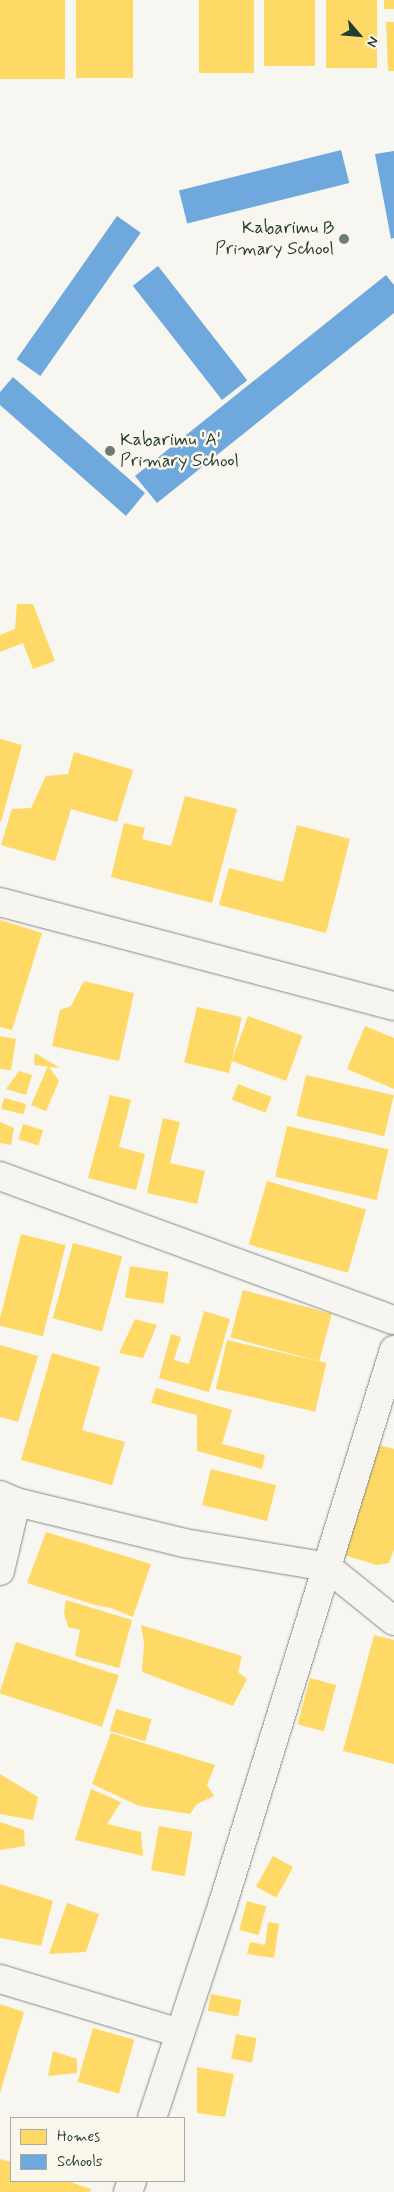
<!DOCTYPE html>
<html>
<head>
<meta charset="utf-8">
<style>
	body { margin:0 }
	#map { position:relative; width:394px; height:2192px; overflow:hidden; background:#f8f6f0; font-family:Mynerve,sans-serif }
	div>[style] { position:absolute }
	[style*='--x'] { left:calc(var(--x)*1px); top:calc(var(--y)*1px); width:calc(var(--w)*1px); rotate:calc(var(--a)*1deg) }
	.homes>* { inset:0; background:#ffd966; transform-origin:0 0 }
	.schools>* { inset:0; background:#6fa8dc; transform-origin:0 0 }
	.roads { filter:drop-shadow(0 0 1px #868b86) drop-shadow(0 0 1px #868b86) }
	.minor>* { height:28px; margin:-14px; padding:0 14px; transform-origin:14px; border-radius:14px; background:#f6f5f1 }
	.dots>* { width:14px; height:14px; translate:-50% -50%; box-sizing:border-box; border:2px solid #fbf7ec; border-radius:50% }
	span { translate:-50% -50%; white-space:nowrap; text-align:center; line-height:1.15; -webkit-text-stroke:5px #fbf7ec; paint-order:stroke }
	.poi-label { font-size:18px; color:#1f3d34 }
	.right { translate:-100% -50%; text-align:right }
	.left { translate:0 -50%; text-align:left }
	.legend { position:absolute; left:10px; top:2117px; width:175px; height:65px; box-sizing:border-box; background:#fbf7ec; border:1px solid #a3ada2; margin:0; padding:6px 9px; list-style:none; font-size:15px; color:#1f3d34 }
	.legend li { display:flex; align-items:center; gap:10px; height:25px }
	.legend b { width:25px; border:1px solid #a3ada2 }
	.north { position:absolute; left:334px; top:10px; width:50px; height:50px; -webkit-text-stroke:4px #fbf7ec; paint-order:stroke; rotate:117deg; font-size:14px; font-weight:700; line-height:20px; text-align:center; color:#1f3d34 }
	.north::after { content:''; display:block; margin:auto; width:18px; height:22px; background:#1f3d34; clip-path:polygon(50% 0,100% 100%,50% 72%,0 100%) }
</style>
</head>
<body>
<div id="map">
	<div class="homes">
		<div style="left:0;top:0;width:65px;height:79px"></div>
		<div style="left:76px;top:0;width:57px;height:78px"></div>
		<div style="left:199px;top:0;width:55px;height:73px"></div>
		<div style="left:264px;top:0;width:51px;height:66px"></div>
		<div style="left:326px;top:0;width:51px;height:68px"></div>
		<div style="left:384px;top:0;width:10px;height:9px"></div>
		<div style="clip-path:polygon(386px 22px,394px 22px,394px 71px,388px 71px)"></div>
		<div style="clip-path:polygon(17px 604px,33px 604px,55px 661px,33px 669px,23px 643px,0 652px,0 635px,15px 629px)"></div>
		<div style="clip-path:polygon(0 739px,22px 745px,1px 822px,0 821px)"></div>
		<div style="clip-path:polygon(74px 752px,133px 770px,117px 822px,71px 809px,55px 861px,1px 845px,12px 809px,31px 808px,46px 776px,68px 774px)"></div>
		<div style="clip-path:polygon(185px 796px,237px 809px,212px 903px,111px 877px,124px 823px,145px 828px,142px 839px,171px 846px)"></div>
		<div style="clip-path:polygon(297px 825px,350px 839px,326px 933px,219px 905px,229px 868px,283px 882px)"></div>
		<div style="clip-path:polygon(0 920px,42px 933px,12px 1030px,0 1027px)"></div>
		<div style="clip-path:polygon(84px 981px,134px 993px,119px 1061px,52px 1046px,60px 1010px,71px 1006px)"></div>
		<div style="left:197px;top:1007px;width:46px;height:57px;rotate:13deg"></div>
		<div style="left:248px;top:1016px;width:58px;height:48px;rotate:20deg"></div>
		<div style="clip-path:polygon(365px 1026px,394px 1038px,394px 1089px,347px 1069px)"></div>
		<div style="clip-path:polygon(0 1036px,16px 1039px,11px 1070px,0 1069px)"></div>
		<div style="clip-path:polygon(35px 1053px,60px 1068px,34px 1065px)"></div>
		<div style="clip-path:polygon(48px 1066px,59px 1081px,46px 1111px,31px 1105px)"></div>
		<div style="clip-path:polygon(19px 1071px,32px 1075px,26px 1095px,6px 1089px)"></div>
		<div style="left:306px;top:1075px;width:90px;height:42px;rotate:13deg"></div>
		<div style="left:238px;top:1084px;width:36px;height:17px;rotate:21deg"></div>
		<div style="clip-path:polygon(110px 1095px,131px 1100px,119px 1147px,145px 1154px,136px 1190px,88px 1178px)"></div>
		<div style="left:4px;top:1098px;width:23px;height:11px;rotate:15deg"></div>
		<div style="clip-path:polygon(163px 1118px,180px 1122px,170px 1163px,205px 1171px,197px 1204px,147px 1193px)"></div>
		<div style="clip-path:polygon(0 1122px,14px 1128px,11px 1145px,0 1143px)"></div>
		<div style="left:23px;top:1124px;width:21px;height:16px;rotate:17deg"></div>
		<div style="left:287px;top:1126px;width:104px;height:52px;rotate:13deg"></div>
		<div style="left:267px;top:1181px;width:103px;height:66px;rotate:16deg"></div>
		<div style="left:21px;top:1234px;width:46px;height:94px;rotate:14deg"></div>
		<div style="left:73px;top:1243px;width:51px;height:78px;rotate:15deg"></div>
		<div style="left:130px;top:1266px;width:39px;height:32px;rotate:9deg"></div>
		<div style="left:243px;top:1290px;width:92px;height:49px;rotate:15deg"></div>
		<div style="clip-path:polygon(204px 1311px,230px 1319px,209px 1392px,159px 1378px,171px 1334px,181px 1337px,174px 1360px,189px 1364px)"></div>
		<div style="clip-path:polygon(135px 1319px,157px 1325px,143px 1358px,119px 1353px)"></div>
		<div style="left:227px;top:1340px;width:102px;height:50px;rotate:13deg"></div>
		<div style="clip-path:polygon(0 1345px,38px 1356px,18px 1422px,0 1417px)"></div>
		<div style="clip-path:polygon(52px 1353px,100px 1367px,82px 1430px,125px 1442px,112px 1485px,21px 1460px)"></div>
		<div style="clip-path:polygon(156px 1388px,232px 1410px,222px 1444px,265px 1455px,262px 1469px,197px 1451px,197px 1415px,151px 1403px)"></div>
		<div style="clip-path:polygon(379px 1445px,394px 1449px,394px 1549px,389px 1563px,377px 1565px,344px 1555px)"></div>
		<div style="left:211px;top:1469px;width:67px;height:37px;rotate:14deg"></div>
		<div style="clip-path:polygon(46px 1532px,151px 1564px,133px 1617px,111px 1608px,95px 1605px,27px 1583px)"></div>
		<div style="clip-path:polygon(66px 1600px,132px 1620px,119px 1668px,75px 1656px,80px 1630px,68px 1627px,64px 1613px)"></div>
		<div style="clip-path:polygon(141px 1625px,242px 1656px,238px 1672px,247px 1679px,233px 1706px,142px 1672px,144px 1643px)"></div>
		<div style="clip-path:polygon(374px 1635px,394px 1640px,394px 1764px,343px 1751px)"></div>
		<div style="left:16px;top:1642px;width:108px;height:54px;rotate:18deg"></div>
		<div style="left:310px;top:1678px;width:27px;height:48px;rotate:15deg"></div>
		<div style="left:116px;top:1709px;width:37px;height:23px;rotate:16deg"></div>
		<div style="clip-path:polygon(111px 1733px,215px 1765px,207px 1785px,214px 1796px,197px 1804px,190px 1814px,139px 1806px,92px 1784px)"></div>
		<div style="clip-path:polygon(0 1774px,38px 1797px,33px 1820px,0 1814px)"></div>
		<div style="clip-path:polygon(91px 1789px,121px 1802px,107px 1824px,141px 1832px,143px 1856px,75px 1840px)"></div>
		<div style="clip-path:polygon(0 1822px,24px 1830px,25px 1846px,0 1850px)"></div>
		<div style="left:159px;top:1826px;width:34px;height:45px;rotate:10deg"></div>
		<div style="left:273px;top:1856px;width:23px;height:35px;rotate:29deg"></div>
		<div style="clip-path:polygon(0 1884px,53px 1901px,41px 1946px,0 1938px)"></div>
		<div style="left:247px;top:1901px;width:20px;height:30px;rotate:15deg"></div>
		<div style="clip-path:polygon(67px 1903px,99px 1914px,86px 1952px,49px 1954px)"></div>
		<div style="clip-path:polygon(268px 1922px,279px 1924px,274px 1958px,247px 1954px,250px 1942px,265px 1945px)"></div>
		<div style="left:211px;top:1994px;width:31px;height:17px;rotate:11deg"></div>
		<div style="clip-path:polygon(0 2004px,24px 2012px,0 2093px)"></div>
		<div style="left:93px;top:2028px;width:43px;height:56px;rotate:16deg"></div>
		<div style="left:236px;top:2034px;width:21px;height:25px;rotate:11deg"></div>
		<div style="clip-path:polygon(53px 2051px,77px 2059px,77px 2073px,48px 2076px)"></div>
		<div style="clip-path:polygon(197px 2067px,234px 2074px,225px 2117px,197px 2113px)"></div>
		<div style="clip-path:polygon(0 2159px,11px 2162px,11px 2181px,68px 2181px,91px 2189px,90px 2192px,0 2192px)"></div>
	</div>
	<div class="schools">
		<div style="left:341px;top:150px;width:34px;height:167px;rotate:76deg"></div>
		<div style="clip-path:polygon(394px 151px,394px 238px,391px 239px,375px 154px)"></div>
		<div style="left:117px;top:216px;width:29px;height:175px;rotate:35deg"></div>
		<div style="left:158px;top:266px;width:145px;height:32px;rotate:52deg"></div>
		<div style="clip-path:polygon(386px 275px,394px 285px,394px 313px,157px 503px,135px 476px)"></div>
		<div style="clip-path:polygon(13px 377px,145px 493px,126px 516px,0 405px,0 392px)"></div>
	</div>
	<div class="roads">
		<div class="minor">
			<div style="--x:0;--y:902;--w:407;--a:14.8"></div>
			<div style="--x:0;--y:1176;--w:419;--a:20.1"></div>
			<div style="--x:0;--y:1495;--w:17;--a:24"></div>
			<div style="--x:16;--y:1502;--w:173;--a:13.7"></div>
			<div style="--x:184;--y:1543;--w:145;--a:9.5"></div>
			<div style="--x:327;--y:1567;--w:86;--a:38.9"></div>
			<div style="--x:0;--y:1571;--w:71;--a:-76.9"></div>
			<div style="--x:0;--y:1979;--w:188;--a:16.7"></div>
			<div style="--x:152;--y:2118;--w:226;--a:-71.7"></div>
			<div style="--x:223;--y:1903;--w:579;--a:-72.82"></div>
			<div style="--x:128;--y:2192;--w:12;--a:-70"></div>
		</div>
	</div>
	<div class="dots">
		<div style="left:344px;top:239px;background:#6b7e76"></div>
		<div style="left:110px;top:451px;background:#6b7e76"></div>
	</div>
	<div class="poi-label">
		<span class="right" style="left:334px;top:239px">Kabarimu B<br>Primary School</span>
		<span class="left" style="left:120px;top:451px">Kabarimu 'A'<br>Primary School</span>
	</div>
	<ul class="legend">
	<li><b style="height:14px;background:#ffd966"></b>Homes</li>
	<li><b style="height:14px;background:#6fa8dc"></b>Schools</li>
	</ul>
	<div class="north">N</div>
</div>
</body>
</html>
